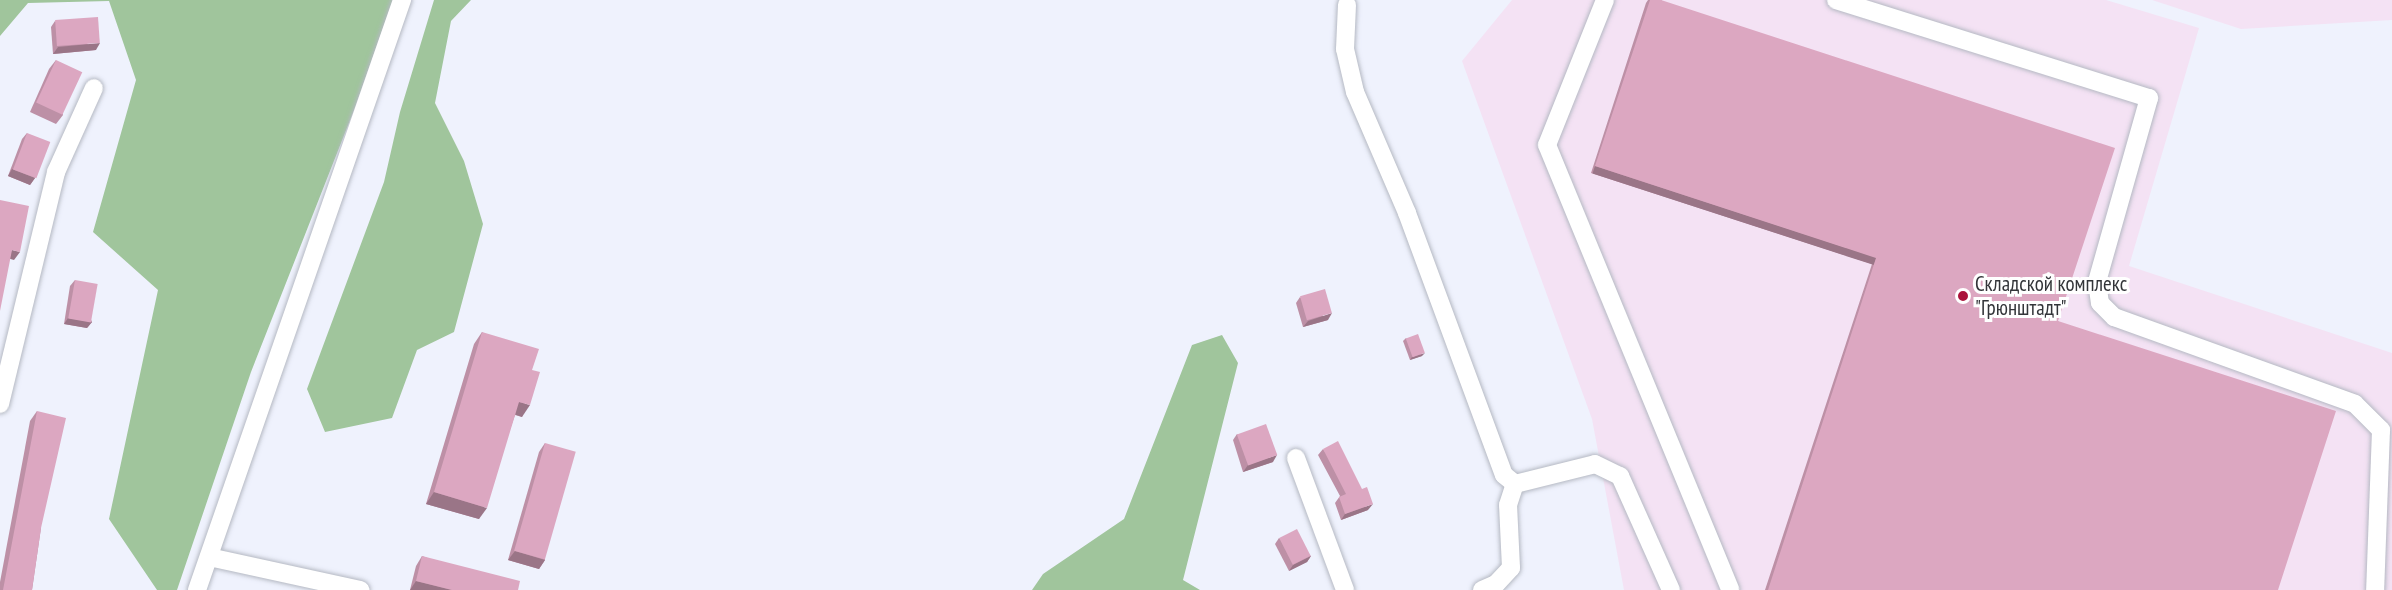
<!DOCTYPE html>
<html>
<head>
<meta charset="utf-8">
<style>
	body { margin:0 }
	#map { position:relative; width:2392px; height:590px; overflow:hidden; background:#eff2fd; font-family:"PT Sans Narrow",sans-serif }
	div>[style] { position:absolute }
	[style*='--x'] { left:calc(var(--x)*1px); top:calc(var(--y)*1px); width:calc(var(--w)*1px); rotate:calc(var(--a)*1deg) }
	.industrial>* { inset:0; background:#f4e2f4 }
	.forest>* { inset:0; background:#a0c59c }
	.roads { filter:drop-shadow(0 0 2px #b5b9c3) drop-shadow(0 0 2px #b5b9c3) }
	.minor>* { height:18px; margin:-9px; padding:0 9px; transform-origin:9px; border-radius:9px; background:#fff }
	.wall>* { inset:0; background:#bd90a6 }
	.shaded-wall>* { inset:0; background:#9a7587; transform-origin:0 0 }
	.building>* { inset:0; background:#dca7c1; transform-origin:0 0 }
	.dots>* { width:16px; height:16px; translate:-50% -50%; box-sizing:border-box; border:3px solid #fff; border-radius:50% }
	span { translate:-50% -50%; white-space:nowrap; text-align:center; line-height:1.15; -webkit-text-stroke:6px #fff; paint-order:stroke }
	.poi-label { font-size:21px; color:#333539 }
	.left { translate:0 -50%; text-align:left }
</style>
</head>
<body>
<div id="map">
	<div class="industrial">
		<div style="clip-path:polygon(1512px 0,2106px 0,2199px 28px,2129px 266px,2392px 353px,2392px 590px,1624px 590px,1592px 419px,1462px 61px)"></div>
		<div style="clip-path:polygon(2152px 0,2392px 0,2392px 20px,2241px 29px)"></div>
	</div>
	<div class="forest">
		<div style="clip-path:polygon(0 0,393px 0,354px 110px,251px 372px,177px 590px,157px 590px,109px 519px,158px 290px,93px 232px,136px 80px,109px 1px,28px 3px,0 36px)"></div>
		<div style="clip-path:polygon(434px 0,471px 0,451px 21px,435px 103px,464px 161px,483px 224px,454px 332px,417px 350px,392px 418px,325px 432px,307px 389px,384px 182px,400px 112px)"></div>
		<div style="clip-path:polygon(1222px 335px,1238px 363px,1183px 580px,1200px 590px,1032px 590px,1043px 574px,1124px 519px,1192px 345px)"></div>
	</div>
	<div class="roads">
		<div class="minor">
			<div style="--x:1605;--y:0;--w:156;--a:111.8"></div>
			<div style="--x:1547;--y:145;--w:481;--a:67.6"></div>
			<div style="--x:1836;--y:0;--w:328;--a:17.4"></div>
			<div style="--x:2149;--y:98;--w:191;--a:105.8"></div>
			<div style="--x:2097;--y:282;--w:21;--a:82"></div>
			<div style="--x:2100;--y:303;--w:20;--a:45"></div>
			<div style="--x:2114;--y:317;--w:256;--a:19.8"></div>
			<div style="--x:2355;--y:404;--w:37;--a:45"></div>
			<div style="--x:2381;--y:430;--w:160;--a:92.1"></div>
			<div style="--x:1347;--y:5;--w:44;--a:92.6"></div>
			<div style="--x:1345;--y:49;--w:44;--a:76.9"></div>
			<div style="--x:1355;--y:92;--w:132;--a:66.7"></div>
			<div style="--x:1407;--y:213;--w:279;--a:69.7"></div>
			<div style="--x:1504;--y:475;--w:14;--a:39"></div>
			<div style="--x:1515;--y:484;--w:82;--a:-14"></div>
			<div style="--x:1595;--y:464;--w:28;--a:26"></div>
			<div style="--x:1620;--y:476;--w:125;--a:65.9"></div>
			<div style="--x:0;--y:404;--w:239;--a:-76.4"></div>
			<div style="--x:56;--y:172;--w:92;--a:-65.7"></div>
			<div style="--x:1296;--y:458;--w:141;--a:69.6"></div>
			<div style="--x:209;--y:557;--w:155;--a:12.3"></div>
			<div style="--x:197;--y:590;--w:625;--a:-70.84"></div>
			<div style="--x:1482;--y:590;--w:15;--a:-23"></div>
			<div style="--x:1496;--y:584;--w:22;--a:-47"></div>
			<div style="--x:1511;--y:568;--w:63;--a:-92.7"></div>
			<div style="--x:1508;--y:505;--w:22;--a:-72"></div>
		</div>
	</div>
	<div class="wall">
		<div style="clip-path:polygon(1648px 0,1661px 0,2058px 321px,2278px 590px,1765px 590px,1872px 264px,1591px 173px,1646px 3px)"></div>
		<div style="clip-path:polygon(55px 21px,96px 50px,53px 54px,51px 27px)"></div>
		<div style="clip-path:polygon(56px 60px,63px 115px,56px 124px,30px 112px,49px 69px)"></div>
		<div style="clip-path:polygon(27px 133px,35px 178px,30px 185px,8px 176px,22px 139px)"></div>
		<div style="clip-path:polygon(75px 280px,92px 322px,87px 328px,64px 324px,70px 286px)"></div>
		<div style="clip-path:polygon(1300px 297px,1328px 320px,1303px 327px,1296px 303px)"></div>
		<div style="clip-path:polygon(482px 332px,532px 370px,522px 417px,515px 415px,479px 519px,426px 504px,474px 344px)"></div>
		<div style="clip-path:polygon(1406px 338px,1422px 356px,1410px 360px,1403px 341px)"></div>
		<div style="clip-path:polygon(37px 411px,41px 528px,32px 590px,0 590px,0 582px,30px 421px)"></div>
		<div style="clip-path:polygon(1237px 434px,1273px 462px,1243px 472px,1233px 440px)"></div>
		<div style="clip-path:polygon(545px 443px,545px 560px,539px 569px,508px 560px,539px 452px)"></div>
		<div style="clip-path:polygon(1323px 449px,1368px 510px,1341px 520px,1335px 503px,1340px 496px,1318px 455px)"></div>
		<div style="clip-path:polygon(1279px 538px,1311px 556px,1307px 562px,1289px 571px,1275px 544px)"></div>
		<div style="clip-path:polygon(422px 556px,518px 590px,410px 590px,416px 566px)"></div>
	</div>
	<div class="shaded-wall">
		<div style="clip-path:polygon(100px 43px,96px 50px,53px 54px,58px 47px)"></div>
		<div style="left:1595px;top:166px;width:296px;height:8px;rotate:18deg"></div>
		<div style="clip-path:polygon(12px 169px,35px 178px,30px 185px,8px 176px)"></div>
		<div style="clip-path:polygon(12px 250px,20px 252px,14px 260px,7px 258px)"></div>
		<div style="clip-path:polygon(1332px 313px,1328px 320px,1303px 327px,1308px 321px)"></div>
		<div style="clip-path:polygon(68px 318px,92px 322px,87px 328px,64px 324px)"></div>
		<div style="clip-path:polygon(1425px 353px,1422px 356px,1410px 360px,1412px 357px)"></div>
		<div style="clip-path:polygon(519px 402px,530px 405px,522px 417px,511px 413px)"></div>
		<div style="clip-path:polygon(1277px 455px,1273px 462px,1243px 472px,1248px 465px)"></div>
		<div style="clip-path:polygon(434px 492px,487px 508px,479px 519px,426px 504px)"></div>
		<div style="clip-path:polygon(1373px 504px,1368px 510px,1341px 520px,1345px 514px)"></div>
		<div style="clip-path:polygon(515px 551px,545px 560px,539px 569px,508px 560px)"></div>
		<div style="clip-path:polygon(1311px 556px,1307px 562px,1289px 571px,1293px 565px)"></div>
		<div style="clip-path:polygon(416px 581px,452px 590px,410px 590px)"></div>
	</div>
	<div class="building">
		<div style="clip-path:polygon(1650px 0,1661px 0,2115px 148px,2058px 321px,2336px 411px,2278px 590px,1768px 590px,1876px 258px,1595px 166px)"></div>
		<div style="left:98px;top:17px;width:26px;height:43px;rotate:86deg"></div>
		<div style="left:56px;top:60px;width:29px;height:47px;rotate:25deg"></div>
		<div style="left:27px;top:133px;width:25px;height:39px;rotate:21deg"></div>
		<div style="clip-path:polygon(0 200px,29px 206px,20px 252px,12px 250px,0 311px)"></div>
		<div style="left:75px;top:280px;width:23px;height:39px;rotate:10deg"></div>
		<div style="left:1325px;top:289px;width:25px;height:26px;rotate:74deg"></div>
		<div style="clip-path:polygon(482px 332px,539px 349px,532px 370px,540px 372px,530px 405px,519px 402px,487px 508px,434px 492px)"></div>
		<div style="left:1418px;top:334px;width:20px;height:13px;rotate:70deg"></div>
		<div style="clip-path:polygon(37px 411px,66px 418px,41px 528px,32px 590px,3px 590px)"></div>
		<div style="left:1266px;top:424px;width:33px;height:31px;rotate:70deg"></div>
		<div style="clip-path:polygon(1338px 441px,1362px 489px,1367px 487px,1373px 504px,1345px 514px,1339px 497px,1346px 494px,1323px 449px)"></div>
		<div style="left:545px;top:443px;width:32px;height:112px;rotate:16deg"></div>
		<div style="left:1297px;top:529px;width:30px;height:20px;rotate:63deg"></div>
		<div style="clip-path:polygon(422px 556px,520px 581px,518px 590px,452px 590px,416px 581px)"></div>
	</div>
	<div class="dots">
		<div style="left:1963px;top:296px;background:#aa133b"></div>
	</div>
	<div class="poi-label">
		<span class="left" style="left:1975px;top:296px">Складской комплекс<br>"Грюнштадт"</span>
	</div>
</div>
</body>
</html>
